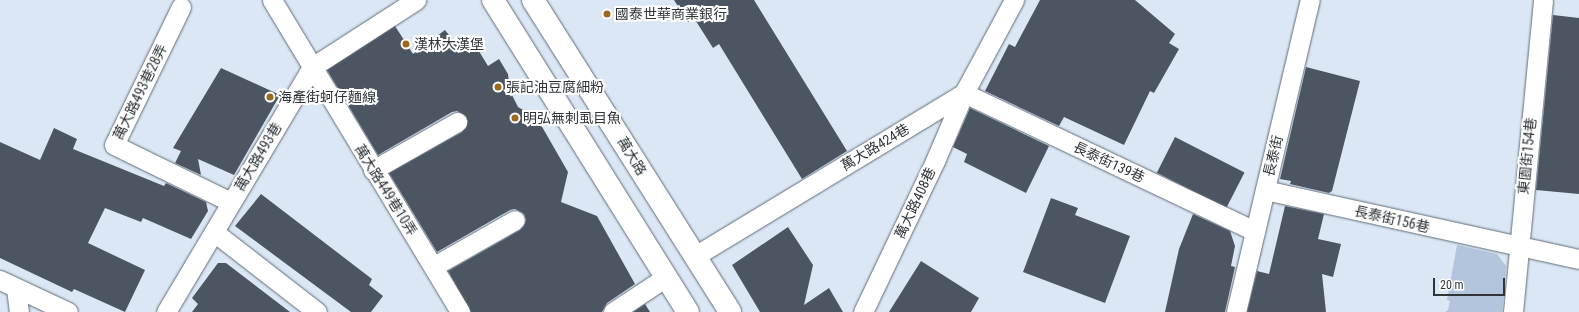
<!DOCTYPE html>
<html>
<head>
<meta charset="utf-8">
<style>
	body { margin:0 }
	#map { position:relative; width:1579px; height:312px; overflow:hidden; background:#dbe7f5; font-family:"Roboto Condensed","Noto Sans TC",sans-serif }
	div>[style] { position:absolute }
	[style*='--x'] { left:calc(var(--x)*1px); top:calc(var(--y)*1px); width:calc(var(--w)*1px); rotate:calc(var(--a)*1deg) }
	.green>* { inset:0; background:#b2c5dc }
	.building>* { inset:0; background:#4c5662; transform-origin:0 0 }
	.roads { filter:drop-shadow(0 0 1px #606b77) drop-shadow(0 0 1px #606b77) }
	.street>* { height:19px; margin:-9.5px; padding:0 9.5px; transform-origin:9.5px; border-radius:9.5px; background:#fff }
	.secondary>* { height:22px; margin:-11px; padding:0 11px; transform-origin:11px; border-radius:11px; background:#fff }
	.dots>* { width:11px; height:11px; translate:-50% -50%; box-sizing:border-box; border:2px solid #fff; border-radius:50% }
	span { translate:-50% -50%; white-space:nowrap; text-align:center; line-height:1.15; -webkit-text-stroke:4px #fff; paint-order:stroke }
	.poi-label { font-size:14px; color:#2f3439 }
	.left { translate:0 -50%; text-align:left }
	.street-label { font-size:14px; color:#2f3439 }
	.scale { position:absolute; left:1433px; top:278px; width:72px; height:18px; box-sizing:border-box; border:2px solid #2f3439; border-top:0; padding-left:5px; font-size:12px; line-height:14px; white-space:nowrap; color:#2f3439; -webkit-text-stroke:3px #fff; paint-order:stroke }
</style>
</head>
<body>
<div id="map">
	<div class="green">
		<div style="clip-path:polygon(1457px 245px,1497px 254px,1506px 266px,1502px 312px,1445px 312px,1448px 310px,1450px 301px,1447px 300px)"></div>
	</div>
	<div class="building">
		<div style="clip-path:polygon(674px 0,754px 0,847px 151px,802px 179px,719px 44px,713px 48px,694px 18px,688px 22px)"></div>
		<div style="clip-path:polygon(1040px 0,1135px 0,1175px 34px,1169px 43px,1179px 49px,1154px 93px,1150px 91px,1124px 145px,1064px 117px,1059px 126px,985px 91px,1009px 44px,1015px 47px)"></div>
		<div style="clip-path:polygon(1553px 15px,1579px 18px,1579px 194px,1536px 190px)"></div>
		<div style="clip-path:polygon(395px 26px,413px 54px,445px 30px,461px 51px,474px 43px,488px 66px,499px 59px,508px 74px,510px 91px,518px 107px,537px 118px,568px 172px,561px 202px,597px 216px,635px 284px,607px 303px,602px 312px,471px 312px,448px 271px,520px 230px,526px 220px,524px 214px,515px 209px,510px 210px,437px 252px,389px 173px,462px 132px,468px 122px,466px 116px,457px 111px,452px 112px,378px 155px,327px 70px)"></div>
		<div style="clip-path:polygon(1306px 67px,1360px 81px,1332px 191px,1329px 193px,1290px 184px,1291px 181px,1280px 179px)"></div>
		<div style="clip-path:polygon(221px 68px,280px 95px,234px 175px,198px 159px,201px 175px,175px 163px,181px 151px,173px 148px)"></div>
		<div style="clip-path:polygon(970px 108px,1049px 146px,1026px 193px,964px 162px,967px 154px,953px 147px)"></div>
		<div style="clip-path:polygon(54px 128px,77px 139px,73px 149px,164px 186px,166px 183px,206px 202px,208px 211px,191px 239px,143px 218px,141px 222px,105px 208px,88px 243px,145px 270px,125px 312px,74px 289px,72px 292px,0 258px,0 142px,40px 160px)"></div>
		<div style="left:1175px;top:137px;width:78px;height:40px;rotate:27deg"></div>
		<div style="clip-path:polygon(261px 194px,372px 279px,369px 285px,383px 296px,371px 312px,351px 312px,235px 226px)"></div>
		<div style="clip-path:polygon(1051px 198px,1078px 208px,1075px 215px,1130px 236px,1105px 303px,1023px 272px)"></div>
		<div style="clip-path:polygon(1285px 206px,1324px 214px,1318px 239px,1341px 244px,1333px 277px,1322px 274px,1326px 312px,1247px 312px,1257px 271px,1269px 274px)"></div>
		<div style="clip-path:polygon(1193px 214px,1230px 231px,1235px 246px,1231px 266px,1235px 267px,1225px 312px,1165px 312px,1179px 249px)"></div>
		<div style="clip-path:polygon(788px 227px,813px 265px,804px 305px,829px 288px,843px 312px,760px 312px,732px 265px)"></div>
		<div style="clip-path:polygon(921px 261px,979px 298px,971px 312px,889px 312px)"></div>
		<div style="clip-path:polygon(218px 263px,226px 263px,290px 312px,192px 312px,198px 304px,192px 298px)"></div>
		<div style="clip-path:polygon(645px 304px,650px 312px,633px 312px)"></div>
	</div>
	<div class="roads">
		<div class="street">
			<div style="--x:272;--y:0;--w:364;--a:58.9"></div>
			<div style="--x:181;--y:7;--w:153;--a:115.9"></div>
			<div style="--x:114;--y:145;--w:130;--a:26"></div>
			<div style="--x:964;--y:93;--w:322;--a:25.4"></div>
			<div style="--x:373;--y:170;--w:97;--a:-29.7"></div>
			<div style="--x:1265;--y:190;--w:321;--a:12.4"></div>
			<div style="--x:214;--y:232;--w:130;--a:37.8"></div>
			<div style="--x:695;--y:256;--w:315;--a:-31.2"></div>
			<div style="--x:434;--y:266;--w:93;--a:-29.6"></div>
			<div style="--x:0;--y:280;--w:75;--a:25.2"></div>
			<div style="--x:16;--y:288;--w:24;--a:83"></div>
			<div style="--x:166;--y:312;--w:285;--a:-59.2"></div>
			<div style="--x:312;--y:67;--w:124;--a:-32.8"></div>
			<div style="--x:613;--y:312;--w:64;--a:-33.4"></div>
			<div style="--x:863;--y:312;--w:167;--a:-64.5"></div>
			<div style="--x:935;--y:161;--w:74;--a:-66.9"></div>
			<div style="--x:964;--y:93;--w:106;--a:-61.7"></div>
			<div style="--x:1236;--y:312;--w:321;--a:-76.7"></div>
			<div style="--x:1513;--y:312;--w:313;--a:-84.5"></div>
		</div>
		<div class="secondary">
			<div style="--x:493;--y:0;--w:368;--a:58"></div>
			<div style="--x:533;--y:0;--w:369;--a:57.7"></div>
		</div>
	</div>
	<div class="dots">
		<div style="left:607px;top:14px;background:#9c6a1f"></div>
		<div style="left:406px;top:44px;background:#9c6a1f"></div>
		<div style="left:498px;top:87px;background:#9c6a1f"></div>
		<div style="left:270px;top:97px;background:#9c6a1f"></div>
		<div style="left:515px;top:118px;background:#9c6a1f"></div>
	</div>
	<div class="poi-label">
		<span class="left" style="left:615px;top:14px">國泰世華商業銀行</span>
		<span class="left" style="left:414px;top:44px">漢林大漢堡</span>
		<span class="left" style="left:506px;top:87px">張記油豆腐細粉</span>
		<span class="left" style="left:278px;top:97px">海產街蚵仔麵線</span>
		<span class="left" style="left:523px;top:118px">明弘無刺虱目魚</span>
	</div>
	<div class="street-label">
		<span style="left:140px;top:92px;rotate:-64deg">萬大路493巷28弄</span>
		<span style="left:875px;top:147px;rotate:-31deg">萬大路424巷</span>
		<span style="left:632px;top:156px;rotate:58deg">萬大路</span>
		<span style="left:1273px;top:156px;rotate:-77deg">長泰街</span>
		<span style="left:1527px;top:156px;rotate:-84deg">東園街154巷</span>
		<span style="left:258px;top:157px;rotate:-59deg">萬大路493巷</span>
		<span style="left:1109px;top:162px;rotate:25deg">長泰街139巷</span>
		<span style="left:386px;top:190px;rotate:58deg">萬大路449巷10弄</span>
		<span style="left:915px;top:203px;rotate:-65deg">萬大路408巷</span>
		<span style="left:1392px;top:219px;rotate:13deg">長泰街156巷</span>
	</div>
	<div class="scale">20 m</div>
</div>
</body>
</html>
